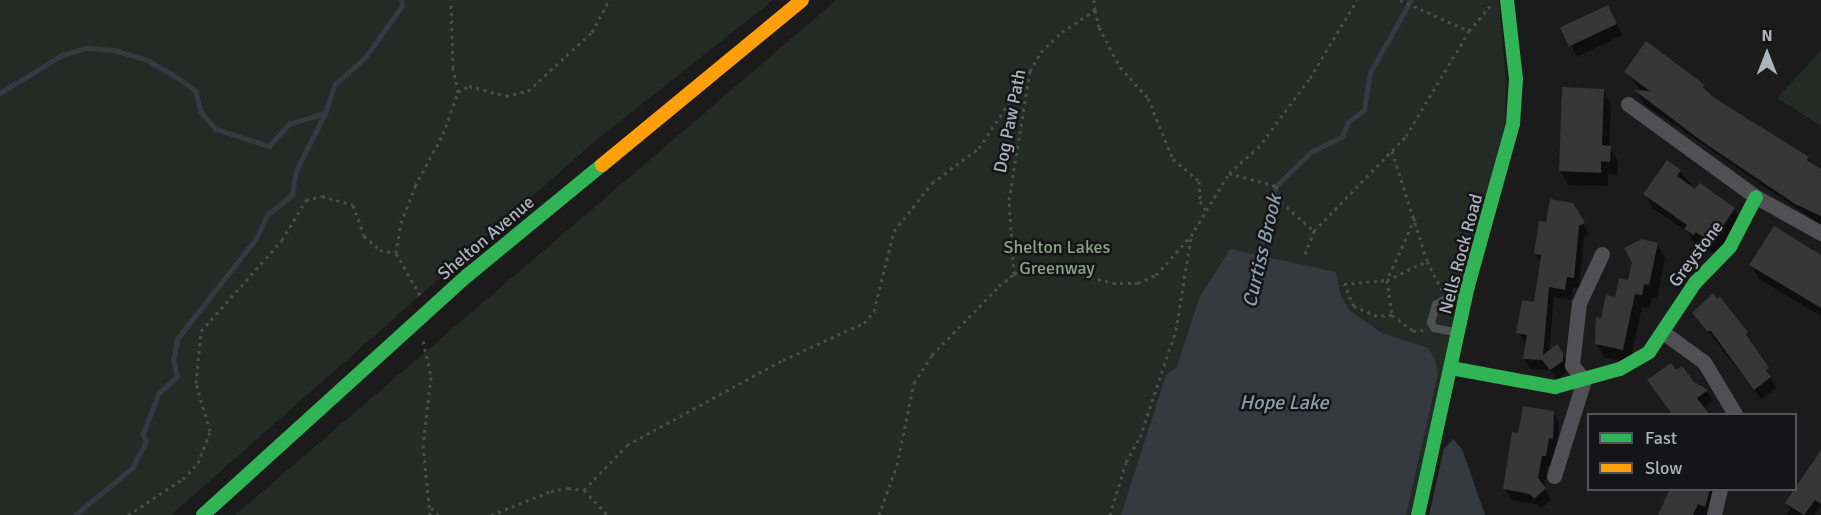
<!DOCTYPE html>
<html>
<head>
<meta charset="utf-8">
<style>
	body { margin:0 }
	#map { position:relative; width:1821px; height:515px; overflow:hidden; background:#1b1b1b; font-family:Signika,sans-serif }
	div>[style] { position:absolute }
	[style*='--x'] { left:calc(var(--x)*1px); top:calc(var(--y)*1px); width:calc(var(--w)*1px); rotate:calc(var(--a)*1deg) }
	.green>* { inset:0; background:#242a25 }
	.water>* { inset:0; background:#343a40 }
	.shadow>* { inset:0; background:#0007 }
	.stream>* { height:4.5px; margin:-2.25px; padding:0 2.25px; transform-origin:2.25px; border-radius:2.25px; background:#343a40 }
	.building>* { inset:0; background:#373738; transform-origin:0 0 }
	.path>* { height:3px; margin-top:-1.5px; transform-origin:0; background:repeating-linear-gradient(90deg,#4b4c4e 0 3px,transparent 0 7.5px) }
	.lane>* { height:8px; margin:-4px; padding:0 4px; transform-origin:4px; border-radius:4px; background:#505054 }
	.street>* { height:15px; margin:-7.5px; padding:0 7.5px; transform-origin:7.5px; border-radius:7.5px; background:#505054 }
	.fast>* { height:14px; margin:-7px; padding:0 7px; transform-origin:7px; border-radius:7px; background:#30b455 }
	.slow>* { height:14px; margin:-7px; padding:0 7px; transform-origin:7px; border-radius:7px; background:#ff9f0a }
	span { translate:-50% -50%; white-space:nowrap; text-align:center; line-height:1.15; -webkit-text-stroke:5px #151517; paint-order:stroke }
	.street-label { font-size:18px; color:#aeb2ba }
	.park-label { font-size:18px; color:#88a28a }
	.water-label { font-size:20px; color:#8a9eb0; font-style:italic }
	.legend { position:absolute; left:1587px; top:413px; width:210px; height:78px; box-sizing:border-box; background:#151517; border:2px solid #525458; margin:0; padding:8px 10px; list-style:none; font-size:18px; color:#aeb2ba }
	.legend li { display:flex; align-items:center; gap:12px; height:30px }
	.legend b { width:30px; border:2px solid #525458 }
	.north { position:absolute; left:1737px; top:24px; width:60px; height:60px; -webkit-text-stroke:4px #151517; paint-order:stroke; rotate:0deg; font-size:16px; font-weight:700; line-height:24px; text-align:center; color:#aeb2ba }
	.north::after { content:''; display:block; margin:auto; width:21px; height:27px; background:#aeb2ba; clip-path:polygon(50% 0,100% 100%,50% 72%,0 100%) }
</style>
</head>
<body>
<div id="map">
	<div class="green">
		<div style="clip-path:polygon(0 0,773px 0,594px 142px,171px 515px,0 515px)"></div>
		<div style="clip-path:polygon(836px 0,1499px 0,1506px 83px,1505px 123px,1410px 515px,235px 515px)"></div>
		<div style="clip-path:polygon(1821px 50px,1821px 126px,1777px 98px)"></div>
	</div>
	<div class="water">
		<div style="clip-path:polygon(1230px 249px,1336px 272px,1341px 296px,1350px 311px,1382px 333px,1428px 348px,1435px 359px,1438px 374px,1406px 515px,1121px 515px,1166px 375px,1177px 367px,1199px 298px)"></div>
		<div style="clip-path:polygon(1453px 439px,1462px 449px,1485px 515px,1429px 515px,1444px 449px)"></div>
	</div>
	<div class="shadow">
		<div style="clip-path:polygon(1613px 17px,1622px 35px,1577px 57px,1571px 46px)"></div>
		<div style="clip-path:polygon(1626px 72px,1704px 86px,1712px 98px,1808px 158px,1821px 171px,1821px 225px,1644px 104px,1637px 92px,1642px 92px)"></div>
		<div style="clip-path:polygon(1603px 90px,1611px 104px,1609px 147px,1618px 161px,1617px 175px,1608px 174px,1608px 186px,1568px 185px,1560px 171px)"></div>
		<div style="clip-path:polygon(1680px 171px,1696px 191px,1734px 209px,1742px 223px,1720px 256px,1694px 243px,1689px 233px,1653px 208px,1645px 194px)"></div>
		<div style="clip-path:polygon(1572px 204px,1589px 234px,1584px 237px,1579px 288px,1573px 287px,1571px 300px,1554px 297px,1549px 352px,1562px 354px,1569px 365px,1568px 372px,1557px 379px,1550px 370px,1530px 369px,1524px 359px,1527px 344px,1518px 333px,1535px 304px,1541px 263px,1535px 253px,1547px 224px)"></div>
		<div style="clip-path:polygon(1657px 244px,1665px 258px,1657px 298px,1652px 297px,1649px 308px,1642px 307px,1630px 363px,1605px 358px,1597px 344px,1602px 320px)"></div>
		<div style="clip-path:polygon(1821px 257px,1821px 316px,1759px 279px,1751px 265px)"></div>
		<div style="clip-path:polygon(1694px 313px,1747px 333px,1776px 388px,1761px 399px)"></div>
		<div style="clip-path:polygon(1675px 372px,1707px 391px,1713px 401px,1702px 408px,1706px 414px,1715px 414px,1672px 414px,1655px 391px)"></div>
		<div style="clip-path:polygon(1553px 412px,1559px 423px,1558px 449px,1552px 466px,1548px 466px,1544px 488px,1551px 500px,1541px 508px,1537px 504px,1511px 500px,1505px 489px,1520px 435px)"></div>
		<div style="clip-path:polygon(1821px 451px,1821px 505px,1814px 515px,1787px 515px,1790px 509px,1787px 503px)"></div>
		<div style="clip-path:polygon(1671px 490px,1717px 490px,1709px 515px,1659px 515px)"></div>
	</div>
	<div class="stream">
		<div style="--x:0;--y:93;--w:73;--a:-31.5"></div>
		<div style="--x:62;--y:55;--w:25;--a:-16"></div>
		<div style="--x:86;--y:48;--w:28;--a:4"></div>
		<div style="--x:114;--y:50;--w:37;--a:17"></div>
		<div style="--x:149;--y:61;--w:36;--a:30"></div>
		<div style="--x:180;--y:79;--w:20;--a:37"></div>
		<div style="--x:196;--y:91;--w:22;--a:77"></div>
		<div style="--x:201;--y:112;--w:23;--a:49"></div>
		<div style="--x:216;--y:129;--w:56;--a:17.8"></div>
		<div style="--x:269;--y:146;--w:30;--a:-48"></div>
		<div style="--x:289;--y:124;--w:38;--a:-17"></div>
		<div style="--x:325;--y:113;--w:31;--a:-71"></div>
		<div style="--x:335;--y:84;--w:38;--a:-41"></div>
		<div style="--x:364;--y:59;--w:65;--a:-54.4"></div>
		<div style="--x:402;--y:6;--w:6;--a:-99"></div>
		<div style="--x:1257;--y:261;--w:77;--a:-75.8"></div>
		<div style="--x:1276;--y:186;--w:49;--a:-44.2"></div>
		<div style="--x:1311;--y:152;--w:34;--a:-26"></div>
		<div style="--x:1342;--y:137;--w:16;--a:-68"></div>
		<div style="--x:1348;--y:122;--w:20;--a:-37"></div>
		<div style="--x:1364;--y:110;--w:37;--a:-81"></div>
		<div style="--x:1370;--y:73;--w:84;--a:-60.7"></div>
		<div style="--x:75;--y:515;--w:74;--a:-39.5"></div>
		<div style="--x:132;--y:468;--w:30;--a:-62"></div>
		<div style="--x:146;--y:442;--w:9;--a:-111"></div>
		<div style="--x:143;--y:434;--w:43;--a:-69.4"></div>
		<div style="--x:158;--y:394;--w:26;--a:-43"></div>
		<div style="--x:177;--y:376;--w:16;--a:-104"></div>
		<div style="--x:173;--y:360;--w:21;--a:-79"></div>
		<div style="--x:177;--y:339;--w:126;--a:-51.8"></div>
		<div style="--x:255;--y:240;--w:28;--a:-64"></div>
		<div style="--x:267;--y:215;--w:32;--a:-39"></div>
		<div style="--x:292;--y:195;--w:24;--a:-81"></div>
		<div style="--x:296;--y:171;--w:65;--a:-63.4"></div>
	</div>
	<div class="building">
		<div style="left:1608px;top:5px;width:21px;height:53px;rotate:65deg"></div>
		<div style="clip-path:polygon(1646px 41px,1705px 85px,1703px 87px,1713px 97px,1809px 157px,1807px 160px,1821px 169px,1821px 216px,1795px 204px,1703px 142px,1634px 90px,1650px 91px,1624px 72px)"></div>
		<div style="clip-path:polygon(1562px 87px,1604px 89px,1602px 145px,1611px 146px,1610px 162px,1601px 161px,1601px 173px,1559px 171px)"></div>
		<div style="clip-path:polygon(1667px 160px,1681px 170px,1677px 176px,1695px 189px,1700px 183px,1735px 208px,1712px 243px,1696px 232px,1694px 235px,1684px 229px,1687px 225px,1643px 194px)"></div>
		<div style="clip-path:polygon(1550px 199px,1573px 203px,1585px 223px,1579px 226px,1574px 278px,1567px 277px,1565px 290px,1549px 287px,1543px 355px,1557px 344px,1563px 353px,1563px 361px,1550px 370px,1542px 360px,1523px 359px,1527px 335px,1516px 333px,1522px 300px,1534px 302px,1541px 255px,1534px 254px,1539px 221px,1546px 222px)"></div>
		<div style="clip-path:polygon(1774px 226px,1821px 255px,1821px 308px,1749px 265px)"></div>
		<div style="clip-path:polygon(1642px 239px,1658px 243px,1649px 285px,1644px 284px,1642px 295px,1635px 294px,1623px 350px,1595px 344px,1596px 317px,1601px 318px,1606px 295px,1615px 297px,1619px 278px,1628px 280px,1632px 263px,1624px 248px)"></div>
		<div style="clip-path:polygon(1713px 293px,1717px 299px,1720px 297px,1748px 332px,1746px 334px,1769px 368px,1766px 370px,1771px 377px,1754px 390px,1711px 331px,1707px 331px,1692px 313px)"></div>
		<div style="clip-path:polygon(1671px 363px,1676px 370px,1682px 366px,1694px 382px,1708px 390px,1697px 398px,1709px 414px,1672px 414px,1647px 380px)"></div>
		<div style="clip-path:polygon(1523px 406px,1554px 411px,1553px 439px,1549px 438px,1546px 456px,1542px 456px,1538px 478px,1546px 488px,1534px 499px,1530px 494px,1503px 489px,1512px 432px,1518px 433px)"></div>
		<div style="clip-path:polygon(1821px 450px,1821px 504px,1815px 500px,1804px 515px,1785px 503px)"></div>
		<div style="clip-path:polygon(1670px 489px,1710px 489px,1705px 507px,1698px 504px,1693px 515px,1658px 515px)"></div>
	</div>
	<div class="path">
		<div style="--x:1400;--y:0;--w:76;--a:24.2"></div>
		<div style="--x:1095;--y:10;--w:17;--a:77"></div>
		<div style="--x:1099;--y:27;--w:45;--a:62.3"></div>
		<div style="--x:1120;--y:67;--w:42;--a:47.9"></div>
		<div style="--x:1148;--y:98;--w:66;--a:67.7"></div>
		<div style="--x:1173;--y:159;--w:34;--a:40"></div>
		<div style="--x:1199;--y:181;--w:20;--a:87"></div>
		<div style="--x:1200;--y:201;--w:11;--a:56"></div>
		<div style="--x:458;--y:92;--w:13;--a:-29"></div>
		<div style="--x:469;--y:86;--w:38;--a:15"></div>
		<div style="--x:506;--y:96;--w:23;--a:-13"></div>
		<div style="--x:528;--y:91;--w:87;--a:-42.7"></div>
		<div style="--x:592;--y:32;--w:36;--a:-62"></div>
		<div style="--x:1392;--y:151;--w:115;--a:72.3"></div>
		<div style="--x:1427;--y:261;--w:33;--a:63"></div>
		<div style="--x:1229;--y:173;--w:49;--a:15.5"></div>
		<div style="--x:1276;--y:186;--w:17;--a:73"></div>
		<div style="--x:1281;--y:202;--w:44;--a:41.3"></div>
		<div style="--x:1415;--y:218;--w:68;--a:114.3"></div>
		<div style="--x:1387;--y:280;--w:35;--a:82"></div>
		<div style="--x:1392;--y:315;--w:15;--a:176"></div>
		<div style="--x:1377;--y:316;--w:25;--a:-157"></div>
		<div style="--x:1354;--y:306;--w:24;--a:-114"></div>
		<div style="--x:1344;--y:284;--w:43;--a:-5.3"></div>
		<div style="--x:1387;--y:280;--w:44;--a:-25.4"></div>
		<div style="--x:1305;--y:254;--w:25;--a:-69"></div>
		<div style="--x:1314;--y:231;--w:132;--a:-45.9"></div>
		<div style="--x:1406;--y:136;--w:122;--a:-59"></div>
		<div style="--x:1469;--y:31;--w:33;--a:-50"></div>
		<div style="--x:1014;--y:274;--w:74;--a:-93.9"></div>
		<div style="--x:1009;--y:200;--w:131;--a:-80.8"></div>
		<div style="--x:1030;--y:71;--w:22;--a:-60"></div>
		<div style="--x:1041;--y:52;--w:29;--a:-44"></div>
		<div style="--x:1062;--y:32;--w:40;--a:-34"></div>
		<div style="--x:1095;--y:10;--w:10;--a:-96"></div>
		<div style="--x:420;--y:295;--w:48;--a:-119.7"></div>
		<div style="--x:396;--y:253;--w:30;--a:-81"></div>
		<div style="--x:401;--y:223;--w:40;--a:-69"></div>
		<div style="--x:415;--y:186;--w:59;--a:-61.7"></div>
		<div style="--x:443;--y:134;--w:45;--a:-70.3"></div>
		<div style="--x:458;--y:92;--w:25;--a:-102"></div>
		<div style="--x:453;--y:68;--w:68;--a:-91.7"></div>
		<div style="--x:1392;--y:315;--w:26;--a:37"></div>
		<div style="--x:1413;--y:331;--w:11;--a:-5"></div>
		<div style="--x:423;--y:341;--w:37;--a:77"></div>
		<div style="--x:431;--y:377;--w:68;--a:96.7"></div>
		<div style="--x:423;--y:445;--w:70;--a:84.3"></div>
		<div style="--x:584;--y:490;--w:62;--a:-46.3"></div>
		<div style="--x:627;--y:445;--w:178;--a:-28.6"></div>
		<div style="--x:783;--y:360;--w:89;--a:-24.6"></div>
		<div style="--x:864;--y:323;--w:16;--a:-50"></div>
		<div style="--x:874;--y:311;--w:82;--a:-76"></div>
		<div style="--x:894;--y:231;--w:61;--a:-51.6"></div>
		<div style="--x:932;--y:183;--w:59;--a:-36.7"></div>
		<div style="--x:979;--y:148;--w:92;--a:-56.5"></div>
		<div style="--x:431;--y:508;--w:10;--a:45"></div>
		<div style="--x:128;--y:515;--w:66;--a:-33.2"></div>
		<div style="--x:183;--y:479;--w:22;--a:-47"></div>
		<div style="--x:198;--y:463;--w:34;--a:-69"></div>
		<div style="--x:210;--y:431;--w:50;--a:-106.3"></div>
		<div style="--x:196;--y:383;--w:52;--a:-84.5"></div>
		<div style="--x:201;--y:331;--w:122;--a:-48.3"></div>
		<div style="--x:282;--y:240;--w:47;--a:-59"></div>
		<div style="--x:306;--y:200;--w:16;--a:-14"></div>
		<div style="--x:322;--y:196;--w:32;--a:16"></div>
		<div style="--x:353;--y:205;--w:33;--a:70"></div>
		<div style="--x:364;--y:236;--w:21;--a:41"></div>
		<div style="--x:380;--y:250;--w:16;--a:11"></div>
		<div style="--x:491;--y:515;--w:65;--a:-21.8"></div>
		<div style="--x:551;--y:491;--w:17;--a:-10"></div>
		<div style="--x:568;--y:488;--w:16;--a:7"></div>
		<div style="--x:584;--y:490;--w:34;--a:47"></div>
		<div style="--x:879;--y:515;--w:53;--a:-70.2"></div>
		<div style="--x:897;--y:465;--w:84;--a:-78.3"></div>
		<div style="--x:914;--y:383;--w:33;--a:-57"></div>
		<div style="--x:932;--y:355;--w:96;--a:-45.8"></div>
		<div style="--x:999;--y:286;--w:19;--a:-39"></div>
		<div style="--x:1014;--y:274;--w:19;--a:-18"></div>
		<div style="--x:1032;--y:268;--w:15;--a:-8"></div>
		<div style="--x:1047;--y:266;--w:68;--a:14.4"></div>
		<div style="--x:1113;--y:283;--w:25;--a:0"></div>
		<div style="--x:1138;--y:283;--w:20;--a:-24"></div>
		<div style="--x:1156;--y:275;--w:52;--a:-48.1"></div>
		<div style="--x:1191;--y:236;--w:74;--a:-58.9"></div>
		<div style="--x:1229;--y:173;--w:38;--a:-41"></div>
		<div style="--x:1258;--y:148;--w:87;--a:-53.4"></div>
		<div style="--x:1310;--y:78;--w:91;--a:-58.9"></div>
		<div style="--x:1110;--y:515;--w:55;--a:-73.2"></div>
		<div style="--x:1126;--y:462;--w:29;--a:-61"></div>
		<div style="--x:1140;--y:437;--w:113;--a:-71.4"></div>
		<div style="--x:1176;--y:330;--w:94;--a:-80.8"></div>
	</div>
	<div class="lane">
		<div style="--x:1454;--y:332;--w:20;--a:-169"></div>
		<div style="--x:1434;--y:328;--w:7;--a:-117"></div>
		<div style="--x:1431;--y:322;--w:18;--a:-74"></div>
		<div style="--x:1436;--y:305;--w:13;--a:-32"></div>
		<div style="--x:1447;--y:298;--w:15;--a:0"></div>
	</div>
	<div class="street">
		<div style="--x:1628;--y:104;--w:158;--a:36"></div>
		<div style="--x:1756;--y:197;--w:74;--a:29"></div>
		<div style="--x:1664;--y:333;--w:49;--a:35.9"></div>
		<div style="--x:1704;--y:362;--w:61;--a:59.2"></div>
		<div style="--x:1554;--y:476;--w:101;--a:-72.6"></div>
		<div style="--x:1584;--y:380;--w:19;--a:-129"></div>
		<div style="--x:1572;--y:365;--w:62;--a:-83.6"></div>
		<div style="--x:1579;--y:303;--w:54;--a:-64.9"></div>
		<div style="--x:1714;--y:515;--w:26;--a:-77"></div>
	</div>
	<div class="fast">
		<div style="--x:1451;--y:368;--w:106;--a:10.4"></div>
		<div style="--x:1555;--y:387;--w:67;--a:-15.5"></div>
		<div style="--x:1620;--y:369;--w:34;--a:-30"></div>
		<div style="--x:1649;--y:352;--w:83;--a:-56.3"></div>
		<div style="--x:1695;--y:283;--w:50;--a:-45.8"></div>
		<div style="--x:1730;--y:247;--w:56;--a:-62.5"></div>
		<div style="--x:203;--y:515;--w:358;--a:-42.2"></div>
		<div style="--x:468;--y:275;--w:173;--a:-39.4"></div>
		<div style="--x:1418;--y:515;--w:234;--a:-77.7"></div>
		<div style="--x:1468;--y:286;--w:168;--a:-74.5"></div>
		<div style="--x:1513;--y:124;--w:45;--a:-86.2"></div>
		<div style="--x:1516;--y:79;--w:80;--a:-96.5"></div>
	</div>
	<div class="slow">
		<div style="--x:602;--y:165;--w:259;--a:-39.5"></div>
	</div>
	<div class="street-label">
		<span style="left:1010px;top:121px;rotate:-79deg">Dog Paw Path</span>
		<span style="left:486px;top:238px;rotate:-40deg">Shelton Avenue</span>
		<span style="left:1461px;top:254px;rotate:-75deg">Nells Rock Road</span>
		<span style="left:1696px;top:254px;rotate:-53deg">Greystone</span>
	</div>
	<div class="park-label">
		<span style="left:1057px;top:258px">Shelton Lakes<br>Greenway</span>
	</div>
	<div class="water-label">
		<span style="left:1262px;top:251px;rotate:-77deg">Curtiss Brook</span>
		<span style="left:1284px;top:402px">Hope Lake</span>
	</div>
	<ul class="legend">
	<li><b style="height:8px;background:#30b455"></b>Fast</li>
	<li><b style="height:8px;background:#ff9f0a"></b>Slow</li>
	</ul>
	<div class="north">N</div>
</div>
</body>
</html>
